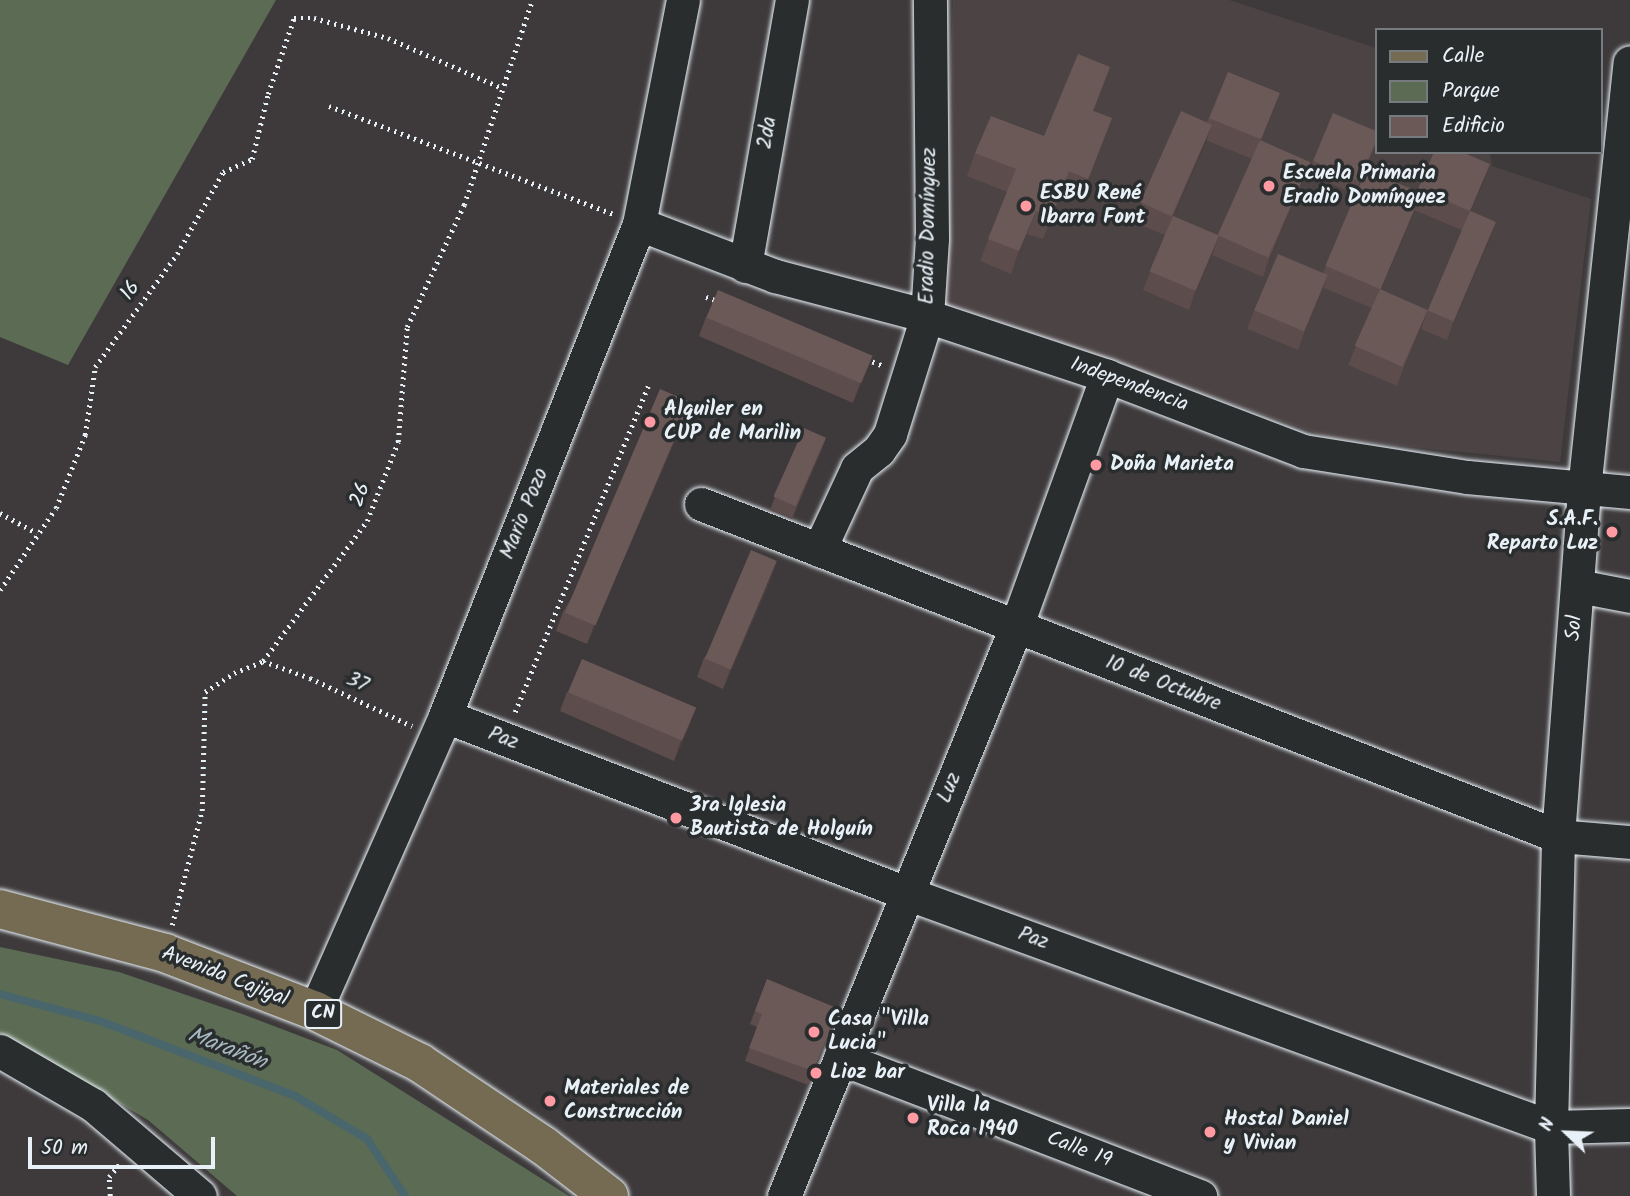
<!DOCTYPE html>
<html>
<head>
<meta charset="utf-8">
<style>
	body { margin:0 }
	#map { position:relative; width:1630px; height:1196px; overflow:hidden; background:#3e3a3b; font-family:Kalam,sans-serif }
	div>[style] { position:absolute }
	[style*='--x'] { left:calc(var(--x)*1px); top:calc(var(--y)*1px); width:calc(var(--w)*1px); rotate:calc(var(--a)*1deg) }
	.built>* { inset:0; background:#4c4344 }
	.green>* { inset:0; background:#5c6c54 }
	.stream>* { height:8px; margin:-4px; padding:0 4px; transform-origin:4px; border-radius:4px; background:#48666b }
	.path>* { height:4.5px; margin-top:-2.25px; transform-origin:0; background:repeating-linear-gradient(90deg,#e8f1f8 0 2px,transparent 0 7px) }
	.roads { filter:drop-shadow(0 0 2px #e8f1f8) drop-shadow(0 0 2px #e8f1f8) }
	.minor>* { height:33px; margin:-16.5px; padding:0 16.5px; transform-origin:16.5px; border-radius:16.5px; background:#2a2d2e }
	.major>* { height:38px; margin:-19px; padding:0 19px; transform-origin:19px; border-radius:19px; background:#746b52 }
	.wall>* { inset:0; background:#5c4d4c }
	.shaded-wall>* { inset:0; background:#4b3e3e }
	.building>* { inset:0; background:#6b5958; transform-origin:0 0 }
	.dots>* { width:19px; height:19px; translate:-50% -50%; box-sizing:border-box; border:4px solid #2a2d2e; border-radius:50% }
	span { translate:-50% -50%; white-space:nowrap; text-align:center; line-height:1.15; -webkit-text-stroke:7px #2a2d2e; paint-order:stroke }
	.shield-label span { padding:2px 5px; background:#2a2d2e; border:2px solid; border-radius:5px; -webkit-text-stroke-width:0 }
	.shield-label { font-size:19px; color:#e8f1f8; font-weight:700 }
	.street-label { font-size:21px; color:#e8f1f8 }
	.poi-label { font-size:21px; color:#e8f1f8; font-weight:700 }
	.left { translate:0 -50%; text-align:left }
	.right { translate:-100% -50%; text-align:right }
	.water-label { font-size:23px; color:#a8b9c0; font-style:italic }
	.legend { position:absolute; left:1375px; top:28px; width:228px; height:126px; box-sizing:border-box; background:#2a2d2e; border:2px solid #767b7f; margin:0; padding:9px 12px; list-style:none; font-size:21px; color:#e8f1f8 }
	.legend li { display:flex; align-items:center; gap:14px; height:35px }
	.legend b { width:35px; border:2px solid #767b7f }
	.north { position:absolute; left:1532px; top:1098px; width:70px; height:70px; -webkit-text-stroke:5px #2a2d2e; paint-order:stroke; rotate:293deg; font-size:19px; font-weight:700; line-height:28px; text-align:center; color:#e8f1f8 }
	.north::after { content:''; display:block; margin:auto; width:24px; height:32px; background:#e8f1f8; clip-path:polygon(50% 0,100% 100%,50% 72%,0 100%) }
	.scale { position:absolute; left:28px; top:1137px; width:187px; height:32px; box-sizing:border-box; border:4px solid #e8f1f8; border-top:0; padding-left:9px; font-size:21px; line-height:24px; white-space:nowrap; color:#e8f1f8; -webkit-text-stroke:5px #2a2d2e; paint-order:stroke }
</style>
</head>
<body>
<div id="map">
	<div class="built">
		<div style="clip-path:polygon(953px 0,1229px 0,1376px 48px,1376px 152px,1490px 152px,1492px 166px,1591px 199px,1560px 462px,1333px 439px,941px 303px)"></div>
	</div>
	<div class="green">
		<div style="clip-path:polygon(0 0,276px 0,68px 365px,0 337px)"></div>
		<div style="clip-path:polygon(0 947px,119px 972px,242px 1014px,337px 1050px,569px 1196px,237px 1196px,148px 1120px,0 1033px)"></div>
	</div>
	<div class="stream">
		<div style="--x:0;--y:994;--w:104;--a:15.1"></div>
		<div style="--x:100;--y:1021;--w:209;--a:21"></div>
		<div style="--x:295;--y:1096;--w:84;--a:30.8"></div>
		<div style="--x:367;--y:1139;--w:69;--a:56.3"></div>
	</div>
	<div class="path">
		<div style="--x:329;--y:106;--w:304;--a:20.8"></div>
		<div style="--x:706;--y:297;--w:13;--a:18"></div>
		<div style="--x:866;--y:359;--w:19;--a:21"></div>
		<div style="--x:0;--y:513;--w:42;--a:28.4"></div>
		<div style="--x:0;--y:590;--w:99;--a:-55.7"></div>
		<div style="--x:56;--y:508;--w:79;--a:-68.3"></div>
		<div style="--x:85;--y:435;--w:69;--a:-81.6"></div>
		<div style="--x:95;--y:367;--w:140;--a:-54"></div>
		<div style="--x:177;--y:254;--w:94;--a:-60.7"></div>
		<div style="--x:223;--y:172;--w:32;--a:-24"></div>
		<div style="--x:252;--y:159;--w:67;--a:-76.2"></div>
		<div style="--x:268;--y:94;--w:80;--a:-71.1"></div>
		<div style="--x:294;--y:18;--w:20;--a:0"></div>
		<div style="--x:314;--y:18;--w:77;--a:15.1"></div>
		<div style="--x:388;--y:38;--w:124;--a:23.7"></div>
		<div style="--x:263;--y:661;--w:50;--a:19.9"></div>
		<div style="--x:310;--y:678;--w:113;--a:25.2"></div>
		<div style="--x:515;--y:712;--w:352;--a:-67.8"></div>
		<div style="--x:172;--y:925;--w:118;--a:-75.3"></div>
		<div style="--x:202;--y:811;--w:119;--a:-88.6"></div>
		<div style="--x:205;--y:692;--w:35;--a:-33"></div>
		<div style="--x:234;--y:673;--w:31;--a:-22"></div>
		<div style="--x:263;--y:661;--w:174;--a:-53.4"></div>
		<div style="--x:367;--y:521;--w:85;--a:-68.6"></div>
		<div style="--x:398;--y:442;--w:115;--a:-85.5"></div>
		<div style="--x:407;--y:327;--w:135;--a:-65"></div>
		<div style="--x:464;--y:205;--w:216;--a:-71.6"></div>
		<div style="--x:110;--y:1196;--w:19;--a:-93"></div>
		<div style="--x:109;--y:1177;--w:19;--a:-51"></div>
	</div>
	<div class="roads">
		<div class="minor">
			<div style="--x:639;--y:224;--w:146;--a:20.9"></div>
			<div style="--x:775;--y:276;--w:157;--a:14.7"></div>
			<div style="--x:927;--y:316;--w:190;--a:18.4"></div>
			<div style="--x:1107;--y:376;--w:210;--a:20.9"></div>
			<div style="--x:1303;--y:451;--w:166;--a:9"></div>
			<div style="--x:1467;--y:477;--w:164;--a:5.3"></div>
			<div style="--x:745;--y:266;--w:270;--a:-80"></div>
			<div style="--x:701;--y:504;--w:919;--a:21.18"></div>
			<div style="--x:1558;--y:836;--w:72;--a:4.8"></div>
			<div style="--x:819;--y:550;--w:90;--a:-65.1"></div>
			<div style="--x:857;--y:468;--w:28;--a:-39"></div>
			<div style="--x:879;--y:450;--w:19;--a:-55"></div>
			<div style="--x:890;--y:434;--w:124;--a:-72.6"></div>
			<div style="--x:927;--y:316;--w:77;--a:-86.3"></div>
			<div style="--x:932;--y:239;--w:239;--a:-90.5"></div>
			<div style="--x:1578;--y:586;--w:53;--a:10.9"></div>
			<div style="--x:445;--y:716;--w:494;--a:21"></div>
			<div style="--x:906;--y:893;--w:686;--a:19.94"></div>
			<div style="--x:1551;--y:1127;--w:79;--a:-1.5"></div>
			<div style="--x:315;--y:1011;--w:322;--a:-66.2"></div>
			<div style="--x:445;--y:716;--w:529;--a:-68.48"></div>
			<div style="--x:639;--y:224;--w:228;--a:-78.9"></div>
			<div style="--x:0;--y:1051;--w:108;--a:30.1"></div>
			<div style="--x:93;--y:1105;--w:140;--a:40.4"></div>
			<div style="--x:840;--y:1058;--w:386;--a:21"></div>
			<div style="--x:784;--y:1196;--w:614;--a:-67.82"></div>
			<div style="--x:1016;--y:627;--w:267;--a:-70.1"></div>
			<div style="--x:1553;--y:1196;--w:69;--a:-91.7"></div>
			<div style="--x:1551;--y:1127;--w:291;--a:-88.6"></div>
			<div style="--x:1558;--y:836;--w:348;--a:-85.7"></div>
			<div style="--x:1584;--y:489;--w:429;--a:-83.9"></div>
		</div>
		<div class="major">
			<div style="--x:0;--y:909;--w:171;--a:14.9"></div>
			<div style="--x:165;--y:953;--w:161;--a:21.1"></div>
			<div style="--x:315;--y:1011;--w:117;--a:26.3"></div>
			<div style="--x:420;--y:1063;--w:149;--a:33.8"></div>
			<div style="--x:544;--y:1146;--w:82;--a:37.6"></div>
		</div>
	</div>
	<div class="wall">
		<div style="clip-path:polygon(evenodd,1228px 72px,1273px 113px,1261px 141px,1310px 162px,1303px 181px,1263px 277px,1212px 255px,1189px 310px,1143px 290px,1165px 235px,1135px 223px,1142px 203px,1207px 122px,1228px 72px,1206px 140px,1252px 159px,1219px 236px,1174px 217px,1206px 140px)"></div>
		<div style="clip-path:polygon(1094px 111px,1112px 118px,1080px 201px,1061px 194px,1043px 239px,1027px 234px,1011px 274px,980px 261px,1007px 192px,967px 176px,975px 153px,1044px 136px)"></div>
		<div style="clip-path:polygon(1376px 131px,1376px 143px,1355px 194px,1308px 174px,1313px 161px)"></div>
		<div style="clip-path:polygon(evenodd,1434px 152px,1490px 164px,1471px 211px,1496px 222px,1489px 242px,1447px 340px,1421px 329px,1397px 386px,1348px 365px,1372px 308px,1324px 288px,1298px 350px,1247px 329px,1254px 310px,1323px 273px,1366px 170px,1418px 191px,1434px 152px,1414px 210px,1462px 230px,1428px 310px,1381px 290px,1414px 210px)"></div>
		<div style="clip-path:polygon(706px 317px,872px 356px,853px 403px,699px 336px)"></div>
		<div style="clip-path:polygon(690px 402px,683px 422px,587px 644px,556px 631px,563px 612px)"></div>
		<div style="clip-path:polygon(826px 438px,792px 519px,770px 510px,775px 497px)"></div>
		<div style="clip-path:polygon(770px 581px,723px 689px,697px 677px,704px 658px)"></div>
		<div style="clip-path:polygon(567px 692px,696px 708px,674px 761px,560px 711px)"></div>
		<div style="clip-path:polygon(767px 979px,834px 1022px,808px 1085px,745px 1061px,757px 1027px,750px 1024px)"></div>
	</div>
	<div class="shaded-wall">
		<div style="clip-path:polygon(1280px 93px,1273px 113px,1253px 160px,1260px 140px)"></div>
		<div style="clip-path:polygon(1212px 125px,1205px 144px,1166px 236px,1173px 216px)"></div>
		<div style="clip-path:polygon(1310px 162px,1303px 181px,1263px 277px,1270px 257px)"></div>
		<div style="clip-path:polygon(1490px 164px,1483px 183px,1463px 230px,1470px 211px)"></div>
		<div style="clip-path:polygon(1421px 193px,1414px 212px,1373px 309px,1380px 289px)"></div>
		<div style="clip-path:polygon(1036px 211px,1027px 234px,1011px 274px,1019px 251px)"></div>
		<div style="clip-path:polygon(1496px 222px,1489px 242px,1447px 340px,1454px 321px)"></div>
		<div style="clip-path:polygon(1219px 236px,1212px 255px,1189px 310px,1196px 290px)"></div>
		<div style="clip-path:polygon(1328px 275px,1321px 295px,1298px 350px,1305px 331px)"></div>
		<div style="clip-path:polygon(1428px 310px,1421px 329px,1397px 386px,1404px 367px)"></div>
		<div style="clip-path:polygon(872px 356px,865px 376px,853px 403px,860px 383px)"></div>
		<div style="clip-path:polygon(690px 402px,683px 422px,587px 644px,594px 625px)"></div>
		<div style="clip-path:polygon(826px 438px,822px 451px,792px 519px,797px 506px)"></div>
		<div style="clip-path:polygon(777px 561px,770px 581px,723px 689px,730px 670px)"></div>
		<div style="clip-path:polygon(696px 708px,689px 728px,674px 761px,681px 741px)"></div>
	</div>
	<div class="building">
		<div style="clip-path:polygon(1078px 54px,1110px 67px,1093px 111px,1112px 118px,1088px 179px,1069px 171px,1051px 217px,1036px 211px,1019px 251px,988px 239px,1016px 169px,975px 153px,991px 116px,1044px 136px)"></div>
		<div style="left:1228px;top:72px;width:56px;height:50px;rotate:22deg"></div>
		<div style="left:1181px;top:111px;width:34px;height:100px;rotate:24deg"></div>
		<div style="clip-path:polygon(1333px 113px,1376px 131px,1376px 141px,1359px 181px,1313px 161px)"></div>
		<div style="left:1260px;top:140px;width:55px;height:104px;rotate:24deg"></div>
		<div style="clip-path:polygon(1434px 152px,1462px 152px,1490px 164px,1470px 211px,1418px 189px)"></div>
		<div style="left:1366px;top:170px;width:60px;height:104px;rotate:23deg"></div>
		<div style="left:1470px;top:211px;width:28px;height:108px;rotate:23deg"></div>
		<div style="left:1173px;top:216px;width:50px;height:60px;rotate:23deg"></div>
		<div style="left:1278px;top:254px;width:54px;height:61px;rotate:23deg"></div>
		<div style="left:1380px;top:289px;width:52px;height:62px;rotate:24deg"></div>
		<div style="left:718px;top:290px;width:168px;height:30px;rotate:23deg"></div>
		<div style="left:660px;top:389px;width:33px;height:243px;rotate:23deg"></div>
		<div style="left:804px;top:428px;width:24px;height:75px;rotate:24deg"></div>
		<div style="left:751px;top:550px;width:28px;height:118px;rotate:23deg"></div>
		<div style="left:582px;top:659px;width:124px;height:36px;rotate:23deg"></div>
		<div style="clip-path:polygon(767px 979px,839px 1009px,813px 1071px,749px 1048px,762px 1014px,755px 1011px)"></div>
	</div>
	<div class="dots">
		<div style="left:1269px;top:186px;background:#ff9aa2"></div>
		<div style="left:1026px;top:206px;background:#ff9aa2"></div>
		<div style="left:650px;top:422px;background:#ff9aa2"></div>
		<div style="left:1096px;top:465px;background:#ff9aa2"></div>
		<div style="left:1612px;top:532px;background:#ff9aa2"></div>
		<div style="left:676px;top:818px;background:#ff9aa2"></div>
		<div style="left:814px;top:1032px;background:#ff9aa2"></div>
		<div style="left:816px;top:1073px;background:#ff9aa2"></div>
		<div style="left:550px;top:1101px;background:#ff9aa2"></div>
		<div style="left:913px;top:1118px;background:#ff9aa2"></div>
		<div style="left:1210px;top:1132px;background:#ff9aa2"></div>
	</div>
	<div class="shield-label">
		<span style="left:323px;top:1014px">CN</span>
	</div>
	<div class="street-label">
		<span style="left:768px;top:133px;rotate:-80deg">2da</span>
		<span style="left:929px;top:226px;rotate:-89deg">Eradio Domínguez</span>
		<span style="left:131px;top:291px;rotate:-54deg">16</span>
		<span style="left:1129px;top:385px;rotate:20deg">Independencia</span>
		<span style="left:361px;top:495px;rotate:-69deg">26</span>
		<span style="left:525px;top:514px;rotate:-68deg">Mario Pozo</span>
		<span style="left:1575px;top:628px;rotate:-85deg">Sol</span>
		<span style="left:357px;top:683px;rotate:25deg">37</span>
		<span style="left:1163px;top:684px;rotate:21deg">10 de Octubre</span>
		<span style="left:503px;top:739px;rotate:21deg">Paz</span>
		<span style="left:950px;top:788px;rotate:-67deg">Luz</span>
		<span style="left:1033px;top:939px;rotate:20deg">Paz</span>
		<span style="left:225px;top:977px;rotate:21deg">Avenida Cajigal</span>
		<span style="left:1079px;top:1150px;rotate:21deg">Calle 19</span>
	</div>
	<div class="poi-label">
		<span class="left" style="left:1283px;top:186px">Escuela Primaria<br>Eradio Domínguez</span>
		<span class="left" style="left:1040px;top:206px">ESBU René<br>Ibarra Font</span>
		<span class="left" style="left:664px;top:422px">Alquiler en<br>CUP de Marilin</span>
		<span class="left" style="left:1110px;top:465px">Doña Marieta</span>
		<span class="right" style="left:1598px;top:532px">S.A.F.<br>Reparto Luz</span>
		<span class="left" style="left:690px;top:818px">3ra Iglesia<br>Bautista de Holguín</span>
		<span class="left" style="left:828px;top:1032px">Casa "Villa<br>Lucia"</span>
		<span class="left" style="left:830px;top:1073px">Lioz bar</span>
		<span class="left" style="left:564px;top:1101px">Materiales de<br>Construcción</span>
		<span class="left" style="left:927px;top:1118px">Villa la<br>Roca 1940</span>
		<span class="left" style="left:1224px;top:1132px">Hostal Daniel<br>y Vivian</span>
	</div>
	<div class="water-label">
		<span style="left:227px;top:1049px;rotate:21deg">Marañón</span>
	</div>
	<ul class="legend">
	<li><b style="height:9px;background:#746b52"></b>Calle</li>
	<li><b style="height:19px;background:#5c6c54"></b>Parque</li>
	<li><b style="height:19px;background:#6b5958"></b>Edificio</li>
	</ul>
	<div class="north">N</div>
	<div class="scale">50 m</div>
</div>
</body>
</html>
